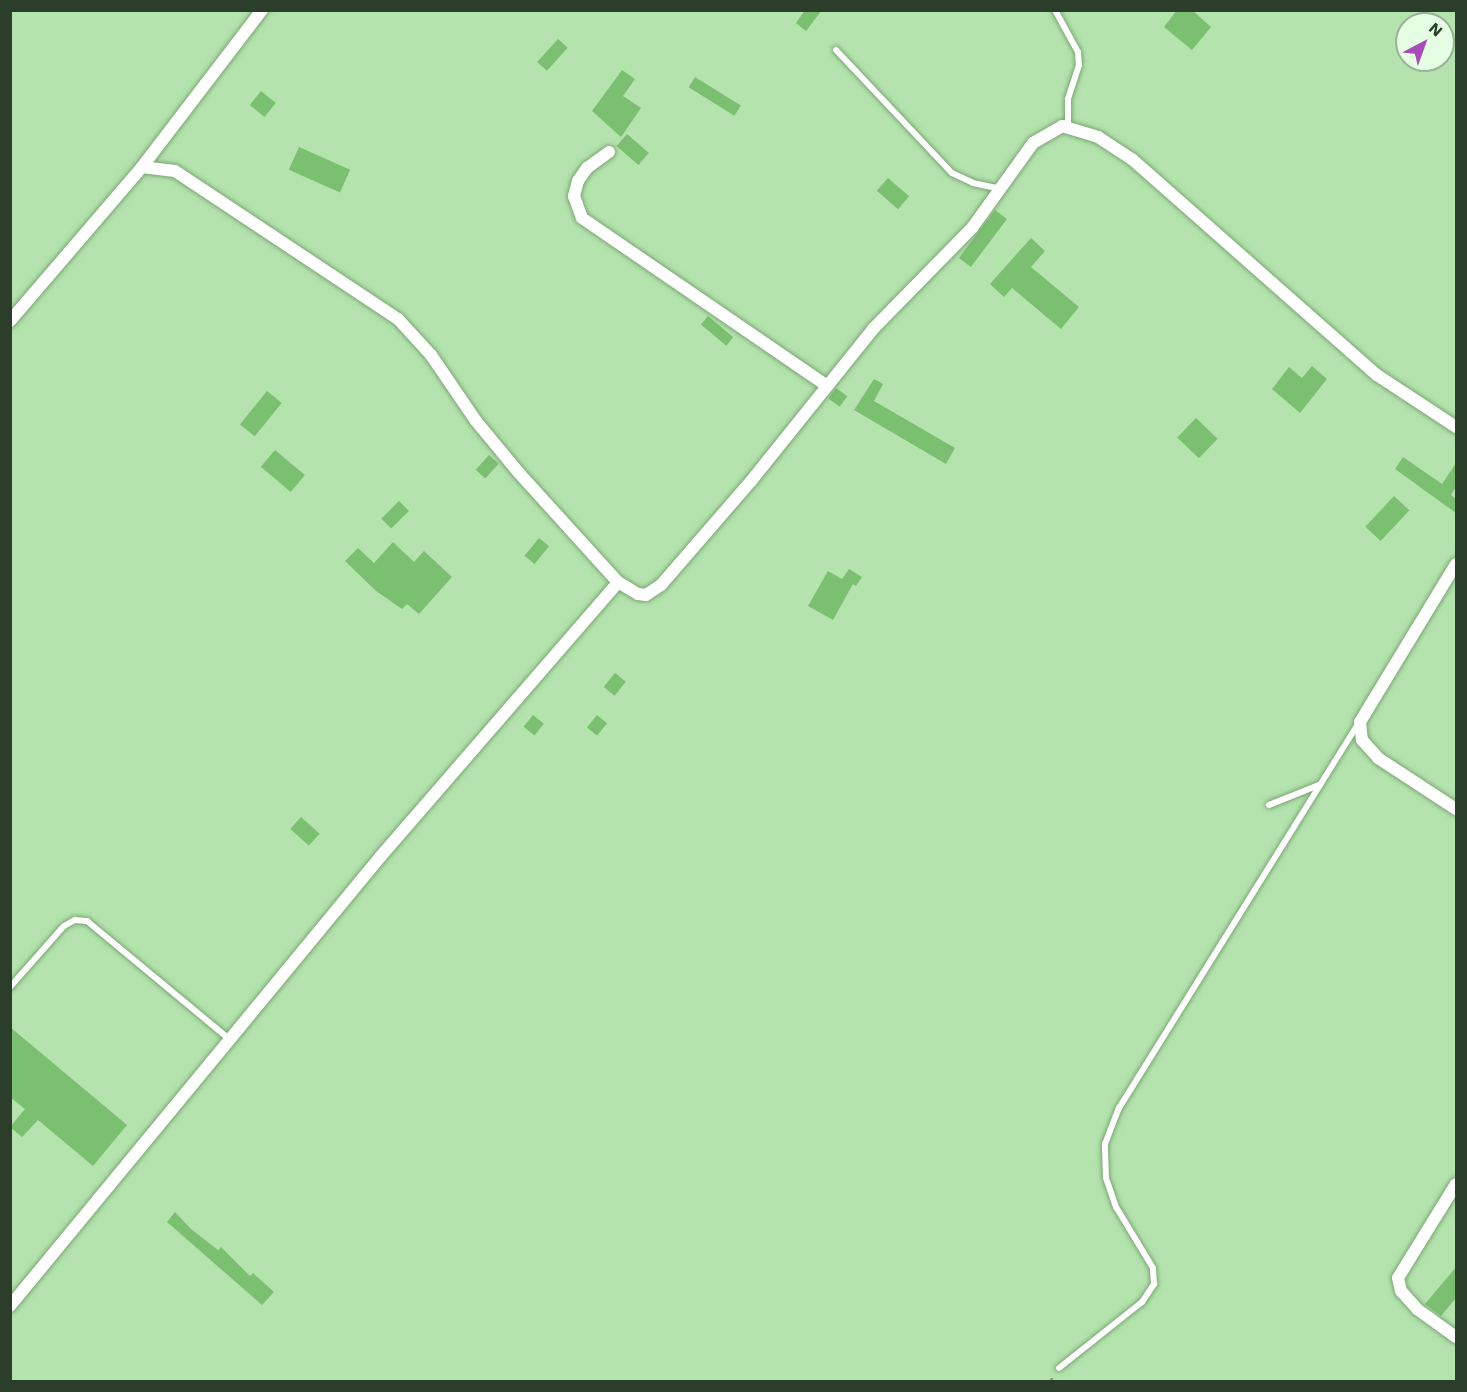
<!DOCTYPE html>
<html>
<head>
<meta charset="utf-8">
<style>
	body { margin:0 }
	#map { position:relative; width:1467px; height:1392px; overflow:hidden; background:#b4e3ad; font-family:"Work Sans",sans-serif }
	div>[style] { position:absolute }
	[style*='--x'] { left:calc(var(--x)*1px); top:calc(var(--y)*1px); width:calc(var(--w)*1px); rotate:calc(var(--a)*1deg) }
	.building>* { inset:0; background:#7ac070; transform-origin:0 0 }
	.path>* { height:2px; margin-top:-1px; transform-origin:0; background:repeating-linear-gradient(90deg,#72946d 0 4.5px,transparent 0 9px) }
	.roads { filter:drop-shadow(0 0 2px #7ba774) drop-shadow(0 0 2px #7ba774) }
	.service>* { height:6px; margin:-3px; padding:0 3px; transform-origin:3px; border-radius:3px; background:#fff }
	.minor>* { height:12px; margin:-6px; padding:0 6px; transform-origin:6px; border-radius:6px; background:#fff }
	span { translate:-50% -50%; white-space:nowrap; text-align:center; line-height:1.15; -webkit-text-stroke:4.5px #e5fde2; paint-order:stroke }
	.frame { position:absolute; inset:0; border:12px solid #2b3e29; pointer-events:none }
	.north { position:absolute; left:1395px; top:12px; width:60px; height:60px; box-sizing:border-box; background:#e5fde2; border:2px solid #9bb198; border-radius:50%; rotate:41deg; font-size:16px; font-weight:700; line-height:24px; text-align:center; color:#2b3e29 }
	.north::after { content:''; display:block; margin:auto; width:21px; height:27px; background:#a84db8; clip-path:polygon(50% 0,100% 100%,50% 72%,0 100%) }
</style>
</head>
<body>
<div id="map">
	<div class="building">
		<div style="clip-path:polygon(805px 10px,822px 10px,806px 31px,796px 23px)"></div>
		<div style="clip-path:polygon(1177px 10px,1192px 10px,1211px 27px,1192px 50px,1164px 27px)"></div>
		<div style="left:558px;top:39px;width:13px;height:31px;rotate:42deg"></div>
		<div style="clip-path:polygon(622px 70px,635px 79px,623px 96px,641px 108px,621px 137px,592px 111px)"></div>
		<div style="left:695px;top:77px;width:54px;height:12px;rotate:32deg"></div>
		<div style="left:261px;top:91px;width:19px;height:18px;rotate:39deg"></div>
		<div style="left:627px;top:134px;width:29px;height:16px;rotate:41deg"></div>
		<div style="left:299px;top:147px;width:56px;height:25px;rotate:24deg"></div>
		<div style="left:888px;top:178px;width:28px;height:17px;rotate:41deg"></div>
		<div style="left:995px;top:210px;width:15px;height:60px;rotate:37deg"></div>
		<div style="clip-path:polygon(1031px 238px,1045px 251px,1031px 267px,1079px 307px,1061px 329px,1012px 288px,1004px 297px,990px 284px)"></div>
		<div style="left:708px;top:316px;width:33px;height:11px;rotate:40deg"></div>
		<div style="clip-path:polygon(1312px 366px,1327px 379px,1300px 413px,1272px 389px,1289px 367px,1302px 378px)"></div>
		<div style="clip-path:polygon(874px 379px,883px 384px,874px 401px,955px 448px,946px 464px,854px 410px)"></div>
		<div style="left:836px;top:388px;width:14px;height:13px;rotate:36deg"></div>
		<div style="left:267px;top:391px;width:19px;height:43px;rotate:39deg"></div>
		<div style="left:1196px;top:418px;width:30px;height:27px;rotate:44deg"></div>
		<div style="left:275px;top:450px;width:39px;height:22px;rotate:40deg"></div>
		<div style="left:489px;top:455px;width:13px;height:20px;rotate:42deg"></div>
		<div style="clip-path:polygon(1403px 457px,1442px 484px,1456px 463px,1456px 487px,1451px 495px,1456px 499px,1456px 513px,1395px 469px)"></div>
		<div style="left:1394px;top:496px;width:21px;height:42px;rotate:43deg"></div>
		<div style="left:399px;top:501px;width:14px;height:25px;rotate:45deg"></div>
		<div style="left:539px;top:538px;width:13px;height:23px;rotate:39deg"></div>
		<div style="clip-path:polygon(393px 542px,414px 562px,424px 551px,452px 577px,419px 614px,407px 604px,402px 609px,376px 591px,345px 561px,358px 548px,374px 563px)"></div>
		<div style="clip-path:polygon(849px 569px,862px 577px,856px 586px,853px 584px,833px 620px,808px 606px,828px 571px,842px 579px)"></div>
		<div style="left:615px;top:673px;width:14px;height:18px;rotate:39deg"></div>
		<div style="left:533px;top:715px;width:14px;height:15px;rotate:39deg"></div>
		<div style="left:597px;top:715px;width:13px;height:16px;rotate:39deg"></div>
		<div style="left:301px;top:817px;width:25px;height:16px;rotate:42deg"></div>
		<div style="clip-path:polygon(10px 1027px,127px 1125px,93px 1166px,38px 1120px,22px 1137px,10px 1127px,25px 1109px,10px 1097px)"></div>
		<div style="clip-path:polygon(175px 1212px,191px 1229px,218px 1250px,221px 1247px,250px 1276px,253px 1273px,274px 1292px,262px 1305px,167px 1222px)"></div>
		<div style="clip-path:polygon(1456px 1267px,1456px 1298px,1441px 1316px,1425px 1304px)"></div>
	</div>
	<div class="path">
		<div style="--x:1050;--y:1382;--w:8;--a:-60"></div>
	</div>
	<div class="roads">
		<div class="service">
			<div style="--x:1055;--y:10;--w:48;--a:61.3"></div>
			<div style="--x:1078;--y:52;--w:13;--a:86"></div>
			<div style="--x:1079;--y:65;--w:36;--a:108"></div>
			<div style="--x:1068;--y:99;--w:28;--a:90"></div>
			<div style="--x:836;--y:50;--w:169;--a:46.7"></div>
			<div style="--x:952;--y:173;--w:23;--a:25"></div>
			<div style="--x:973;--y:183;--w:29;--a:12"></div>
			<div style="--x:1269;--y:805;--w:54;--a:-21.8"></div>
			<div style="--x:10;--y:987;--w:81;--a:-48.5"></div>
			<div style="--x:64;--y:926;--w:13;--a:-29"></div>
			<div style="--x:75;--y:920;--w:12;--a:5"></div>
			<div style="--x:87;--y:921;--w:185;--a:39.7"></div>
			<div style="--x:1059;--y:1368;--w:106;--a:-38.5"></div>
			<div style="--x:1142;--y:1302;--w:22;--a:-56"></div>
			<div style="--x:1154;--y:1284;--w:16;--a:-94"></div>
			<div style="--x:1153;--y:1268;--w:71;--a:-121.2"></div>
			<div style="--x:1116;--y:1207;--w:31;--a:-109"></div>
			<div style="--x:1106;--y:1178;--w:34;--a:-92"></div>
			<div style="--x:1105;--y:1144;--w:39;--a:-69"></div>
			<div style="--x:1119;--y:1108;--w:454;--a:-58.1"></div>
		</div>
		<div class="minor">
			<div style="--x:609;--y:152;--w:27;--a:144"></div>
			<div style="--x:587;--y:168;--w:16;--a:125"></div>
			<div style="--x:578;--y:181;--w:16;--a:105"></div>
			<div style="--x:574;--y:196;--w:23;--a:70"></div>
			<div style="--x:582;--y:218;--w:297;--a:34.4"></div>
			<div style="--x:142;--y:167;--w:33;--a:7"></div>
			<div style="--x:175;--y:171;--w:268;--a:33.6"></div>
			<div style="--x:398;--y:319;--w:49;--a:47.5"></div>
			<div style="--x:431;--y:355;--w:80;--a:55.7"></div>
			<div style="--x:476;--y:421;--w:67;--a:50.4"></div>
			<div style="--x:519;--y:473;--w:147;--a:47.8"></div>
			<div style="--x:618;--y:582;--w:23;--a:31"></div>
			<div style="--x:638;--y:594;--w:8;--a:7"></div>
			<div style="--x:646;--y:595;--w:18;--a:-34"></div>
			<div style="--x:661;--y:585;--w:138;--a:-49.1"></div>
			<div style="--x:751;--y:481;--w:195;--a:-51.2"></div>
			<div style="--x:873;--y:329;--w:141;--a:-45.6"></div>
			<div style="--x:972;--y:228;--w:105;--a:-54.3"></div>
			<div style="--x:1033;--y:143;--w:34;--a:-30"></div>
			<div style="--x:1062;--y:126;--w:38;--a:17"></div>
			<div style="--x:1098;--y:137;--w:42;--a:33.3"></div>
			<div style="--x:1133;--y:160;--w:325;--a:41.4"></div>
			<div style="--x:1377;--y:375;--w:95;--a:33.4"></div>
			<div style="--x:10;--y:321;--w:203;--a:-49.4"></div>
			<div style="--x:142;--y:167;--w:198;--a:-52.6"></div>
			<div style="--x:1456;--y:564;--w:185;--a:121.3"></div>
			<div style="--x:1360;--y:722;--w:18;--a:84"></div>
			<div style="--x:1362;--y:740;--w:24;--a:48"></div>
			<div style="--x:1378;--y:758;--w:93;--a:33.2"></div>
			<div style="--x:1456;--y:1184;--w:110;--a:121.7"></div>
			<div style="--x:1398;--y:1278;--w:13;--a:77"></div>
			<div style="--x:1401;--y:1291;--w:24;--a:48"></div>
			<div style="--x:1417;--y:1309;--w:48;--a:35.7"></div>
			<div style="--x:10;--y:1306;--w:583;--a:-50.5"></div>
			<div style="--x:381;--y:856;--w:362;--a:-49.1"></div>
		</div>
	</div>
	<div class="frame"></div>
	<div class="north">N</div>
</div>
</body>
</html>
